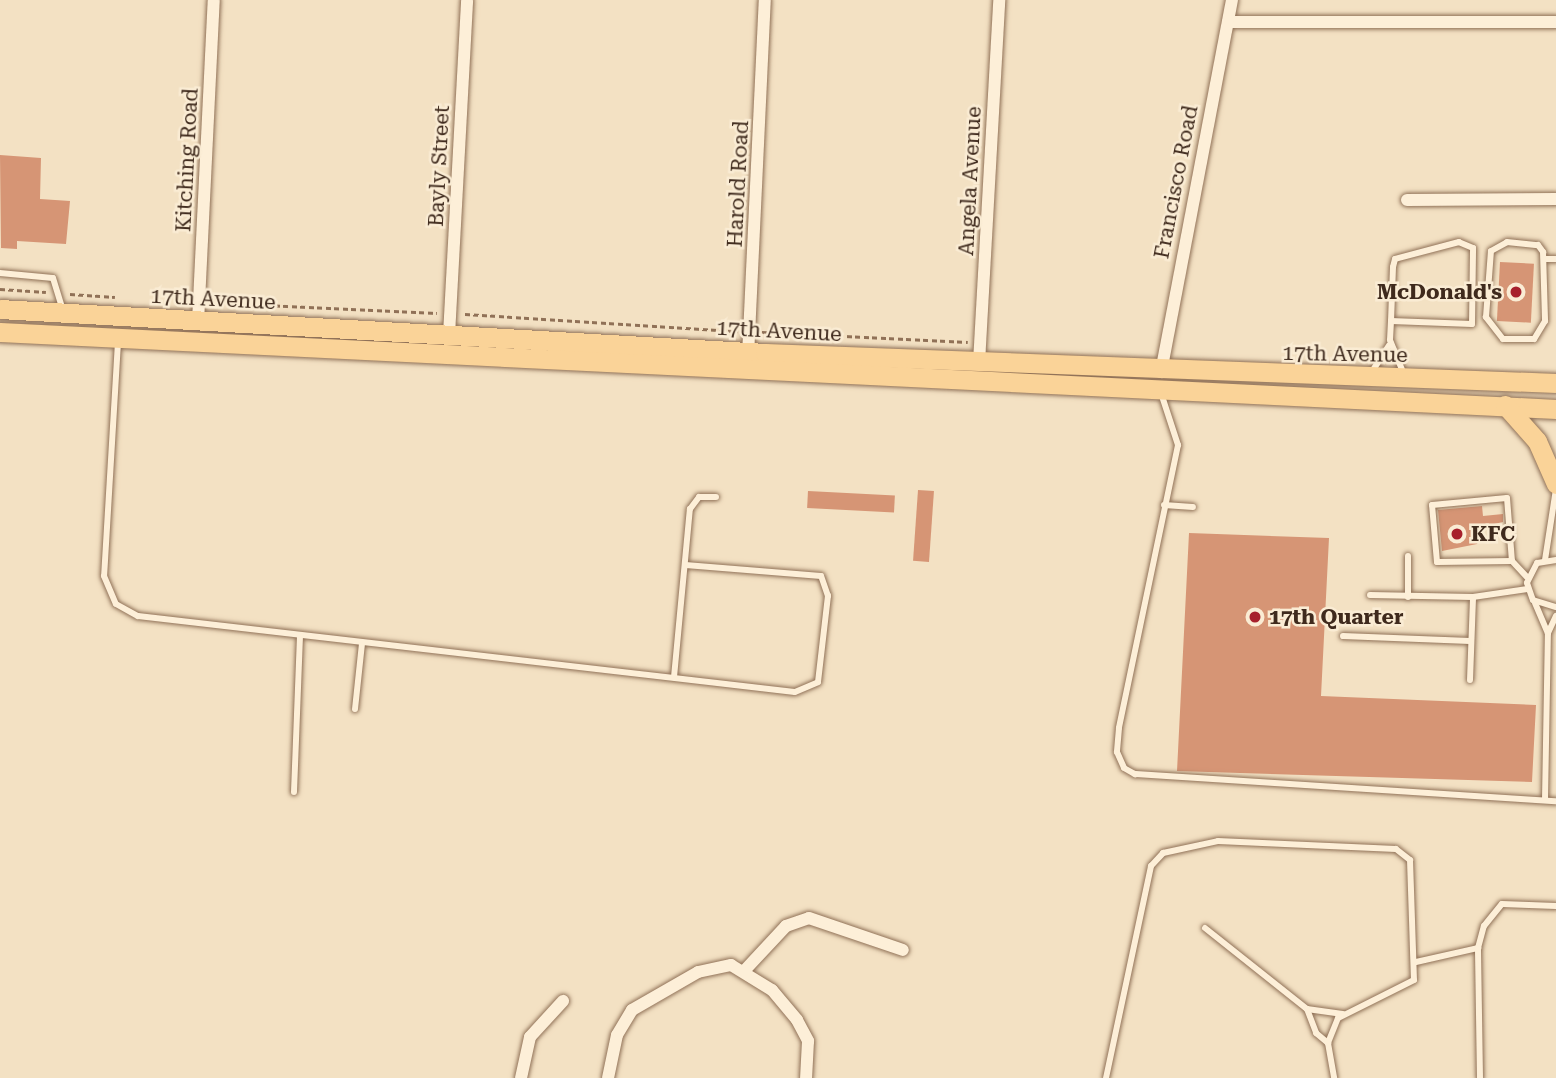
<!DOCTYPE html>
<html>
<head>
<meta charset="utf-8">
<style>
	body { margin:0 }
	#map { position:relative; width:1556px; height:1078px; overflow:hidden; background:#f3e1c3; font-family:"Roboto Serif",serif }
	div>[style] { position:absolute }
	[style*='--x'] { left:calc(var(--x)*1px); top:calc(var(--y)*1px); width:calc(var(--w)*1px); rotate:calc(var(--a)*1deg) }
	.building>* { inset:0; background:#d69575; transform-origin:0 0 }
	.path>* { height:2.5px; margin-top:-1.25px; transform-origin:0; background:repeating-linear-gradient(90deg,#907157 0 5px,transparent 0 8.5px) }
	.roads { filter:drop-shadow(0 0 2px #907157) drop-shadow(0 0 2px #907157) }
	.lane>* { height:6px; margin:-3px; padding:0 3px; transform-origin:3px; border-radius:3px; background:#fdefd8 }
	.street>* { height:12px; margin:-6px; padding:0 6px; transform-origin:6px; border-radius:6px; background:#fdefd8 }
	.primary>* { height:19px; margin:-9.5px; padding:0 9.5px; transform-origin:9.5px; border-radius:9.5px; background:#fad398 }
	.dots>* { width:19px; height:19px; translate:-50% -50%; box-sizing:border-box; border:4px solid #faecd4; border-radius:50% }
	span { translate:-50% -50%; white-space:nowrap; text-align:center; line-height:1.15; -webkit-text-stroke:5px #faecd4; paint-order:stroke }
	.street-label { font-size:21px; color:#3f2a1d }
	.poi-label { font-size:21px; color:#3f2a1d; font-weight:700 }
	.right { translate:-100% -50%; text-align:right }
	.left { translate:0 -50%; text-align:left }
</style>
</head>
<body>
<div id="map">
	<div class="building">
		<div style="clip-path:polygon(0 155px,41px 158px,40px 199px,70px 201px,66px 244px,17px 241px,17px 249px,1px 248px)"></div>
		<div style="left:1500px;top:262px;width:34px;height:59px;rotate:3deg"></div>
		<div style="left:918px;top:490px;width:16px;height:71px;rotate:4deg"></div>
		<div style="left:808px;top:491px;width:87px;height:17px;rotate:3deg"></div>
		<div style="clip-path:polygon(1482px 506px,1483px 516px,1503px 514px,1503px 522px,1485px 526px,1477px 544px,1442px 551px,1438px 510px)"></div>
		<div style="clip-path:polygon(1189px 533px,1329px 538px,1321px 696px,1536px 705px,1532px 782px,1177px 771px)"></div>
	</div>
	<div class="path">
		<div style="--x:0;--y:289;--w:46;--a:3.7"></div>
		<div style="--x:70;--y:294;--w:45;--a:3.8"></div>
		<div style="--x:241;--y:304;--w:196;--a:2.6"></div>
		<div style="--x:465;--y:314;--w:273;--a:3.6"></div>
		<div style="--x:762;--y:332;--w:206;--a:2.8"></div>
	</div>
	<div class="roads">
		<div class="lane">
			<div style="--x:1507;--y:242;--w:31;--a:6"></div>
			<div style="--x:1538;--y:245;--w:9;--a:54"></div>
			<div style="--x:1543;--y:252;--w:69;--a:88.3"></div>
			<div style="--x:1545;--y:321;--w:21;--a:121"></div>
			<div style="--x:1534;--y:339;--w:31;--a:180"></div>
			<div style="--x:1503;--y:339;--w:28;--a:-128"></div>
			<div style="--x:1486;--y:317;--w:66;--a:-85.7"></div>
			<div style="--x:1491;--y:251;--w:18;--a:-29"></div>
			<div style="--x:1544;--y:259;--w:12;--a:0"></div>
			<div style="--x:0;--y:273;--w:53;--a:5.4"></div>
			<div style="--x:53;--y:278;--w:31;--a:73"></div>
			<div style="--x:1391;--y:321;--w:81;--a:2.1"></div>
			<div style="--x:1472;--y:324;--w:76;--a:-89.2"></div>
			<div style="--x:1473;--y:248;--w:15;--a:-157"></div>
			<div style="--x:1459;--y:242;--w:66;--a:165.1"></div>
			<div style="--x:1395;--y:259;--w:8;--a:104"></div>
			<div style="--x:1393;--y:267;--w:54;--a:92.1"></div>
			<div style="--x:1391;--y:321;--w:19;--a:93"></div>
			<div style="--x:1390;--y:340;--w:35;--a:68"></div>
			<div style="--x:118;--y:342;--w:234;--a:93.4"></div>
			<div style="--x:104;--y:576;--w:30;--a:67"></div>
			<div style="--x:116;--y:604;--w:25;--a:29"></div>
			<div style="--x:138;--y:616;--w:661;--a:6.6"></div>
			<div style="--x:795;--y:692;--w:25;--a:-23"></div>
			<div style="--x:818;--y:682;--w:87;--a:-83.4"></div>
			<div style="--x:828;--y:596;--w:21;--a:-109"></div>
			<div style="--x:821;--y:576;--w:136;--a:-175.4"></div>
			<div style="--x:1373;--y:370;--w:30;--a:-57"></div>
			<div style="--x:1161;--y:393;--w:55;--a:71.9"></div>
			<div style="--x:1178;--y:445;--w:289;--a:101.8"></div>
			<div style="--x:1119;--y:728;--w:24;--a:95"></div>
			<div style="--x:1117;--y:752;--w:17;--a:66"></div>
			<div style="--x:1124;--y:768;--w:13;--a:29"></div>
			<div style="--x:1135;--y:774;--w:422;--a:3.7"></div>
			<div style="--x:1164;--y:505;--w:29;--a:4"></div>
			<div style="--x:1408;--y:556;--w:41;--a:90"></div>
			<div style="--x:1545;--y:560;--w:72;--a:-81.2"></div>
			<div style="--x:1556;--y:560;--w:19;--a:171"></div>
			<div style="--x:1537;--y:563;--w:22;--a:117"></div>
			<div style="--x:1527;--y:583;--w:18;--a:71"></div>
			<div style="--x:1533;--y:600;--w:24;--a:17"></div>
			<div style="--x:1512;--y:561;--w:75;--a:179.2"></div>
			<div style="--x:1437;--y:562;--w:57;--a:-95"></div>
			<div style="--x:1432;--y:505;--w:75;--a:-5.3"></div>
			<div style="--x:1507;--y:498;--w:63;--a:85.5"></div>
			<div style="--x:1512;--y:561;--w:22;--a:47"></div>
			<div style="--x:1370;--y:595;--w:103;--a:1.1"></div>
			<div style="--x:1473;--y:597;--w:55;--a:-8.4"></div>
			<div style="--x:1535;--y:603;--w:33;--a:67"></div>
			<div style="--x:1343;--y:636;--w:127;--a:2.3"></div>
			<div style="--x:674;--y:677;--w:169;--a:-84.6"></div>
			<div style="--x:690;--y:509;--w:15;--a:-53"></div>
			<div style="--x:699;--y:497;--w:17;--a:0"></div>
			<div style="--x:1470;--y:680;--w:83;--a:-87.9"></div>
			<div style="--x:355;--y:709;--w:66;--a:-83.9"></div>
			<div style="--x:294;--y:792;--w:156;--a:-87.8"></div>
			<div style="--x:1545;--y:800;--w:167;--a:-89"></div>
			<div style="--x:1548;--y:633;--w:19;--a:-65"></div>
			<div style="--x:1205;--y:928;--w:130;--a:38.5"></div>
			<div style="--x:1307;--y:1009;--w:36;--a:8"></div>
			<div style="--x:1416;--y:962;--w:64;--a:-12.7"></div>
			<div style="--x:1307;--y:1009;--w:26;--a:69"></div>
			<div style="--x:1316;--y:1033;--w:16;--a:40"></div>
			<div style="--x:1106;--y:1078;--w:217;--a:-78"></div>
			<div style="--x:1151;--y:866;--w:18;--a:-47"></div>
			<div style="--x:1163;--y:853;--w:56;--a:-12.3"></div>
			<div style="--x:1218;--y:841;--w:178;--a:2.6"></div>
			<div style="--x:1396;--y:849;--w:18;--a:38"></div>
			<div style="--x:1410;--y:860;--w:120;--a:88.1"></div>
			<div style="--x:1414;--y:980;--w:85;--a:153.4"></div>
			<div style="--x:1338;--y:1018;--w:27;--a:112"></div>
			<div style="--x:1328;--y:1043;--w:36;--a:80"></div>
			<div style="--x:1480;--y:1078;--w:130;--a:-90.9"></div>
			<div style="--x:1478;--y:948;--w:23;--a:-75"></div>
			<div style="--x:1484;--y:926;--w:28;--a:-51"></div>
			<div style="--x:1502;--y:904;--w:54;--a:2.1"></div>
		</div>
		<div class="street">
			<div style="--x:1228;--y:22;--w:328;--a:0"></div>
			<div style="--x:1407;--y:200;--w:149;--a:-0.4"></div>
			<div style="--x:198;--y:322;--w:322;--a:-87.2"></div>
			<div style="--x:449;--y:335;--w:335;--a:-86.9"></div>
			<div style="--x:748;--y:356;--w:356;--a:-87.3"></div>
			<div style="--x:979;--y:363;--w:364;--a:-86.8"></div>
			<div style="--x:1161;--y:372;--w:379;--a:-79.2"></div>
			<div style="--x:745;--y:970;--w:60;--a:-47"></div>
			<div style="--x:786;--y:926;--w:24;--a:-19"></div>
			<div style="--x:809;--y:918;--w:99;--a:18.8"></div>
			<div style="--x:521;--y:1078;--w:42;--a:-77.6"></div>
			<div style="--x:530;--y:1037;--w:49;--a:-47.5"></div>
			<div style="--x:608;--y:1078;--w:44;--a:-78.2"></div>
			<div style="--x:617;--y:1035;--w:29;--a:-59"></div>
			<div style="--x:632;--y:1010;--w:76;--a:-29.9"></div>
			<div style="--x:698;--y:972;--w:34;--a:-12"></div>
			<div style="--x:731;--y:965;--w:48;--a:31.4"></div>
			<div style="--x:772;--y:990;--w:39;--a:50"></div>
			<div style="--x:797;--y:1020;--w:24;--a:62"></div>
			<div style="--x:808;--y:1041;--w:37;--a:93"></div>
		</div>
		<div class="primary">
			<div style="--x:0;--y:309;--w:766;--a:3.29"></div>
			<div style="--x:765;--y:353;--w:792;--a:2.17"></div>
			<div style="--x:0;--y:332;--w:1558;--a:2.83"></div>
			<div style="--x:1505;--y:405;--w:48;--a:48.4"></div>
			<div style="--x:1537;--y:441;--w:47;--a:66.2"></div>
		</div>
	</div>
	<div class="dots">
		<div style="left:1516px;top:292px;background:#a7202c"></div>
		<div style="left:1457px;top:534px;background:#a7202c"></div>
		<div style="left:1255px;top:617px;background:#a7202c"></div>
	</div>
	<div class="street-label">
		<span style="left:187px;top:160px;rotate:-87deg">Kitching Road</span>
		<span style="left:439px;top:166px;rotate:-87deg">Bayly Street</span>
		<span style="left:970px;top:181px;rotate:-87deg">Angela Avenue</span>
		<span style="left:1176px;top:182px;rotate:-79deg">Francisco Road</span>
		<span style="left:738px;top:184px;rotate:-87deg">Harold Road</span>
		<span style="left:213px;top:299px;rotate:3deg">17th Avenue</span>
		<span style="left:779px;top:331px;rotate:3deg">17th Avenue</span>
		<span style="left:1345px;top:354px;rotate:1deg">17th Avenue</span>
	</div>
	<div class="poi-label">
		<span class="right" style="left:1502px;top:292px">McDonald's</span>
		<span class="left" style="left:1471px;top:534px">KFC</span>
		<span class="left" style="left:1269px;top:617px">17th Quarter</span>
	</div>
</div>
</body>
</html>
